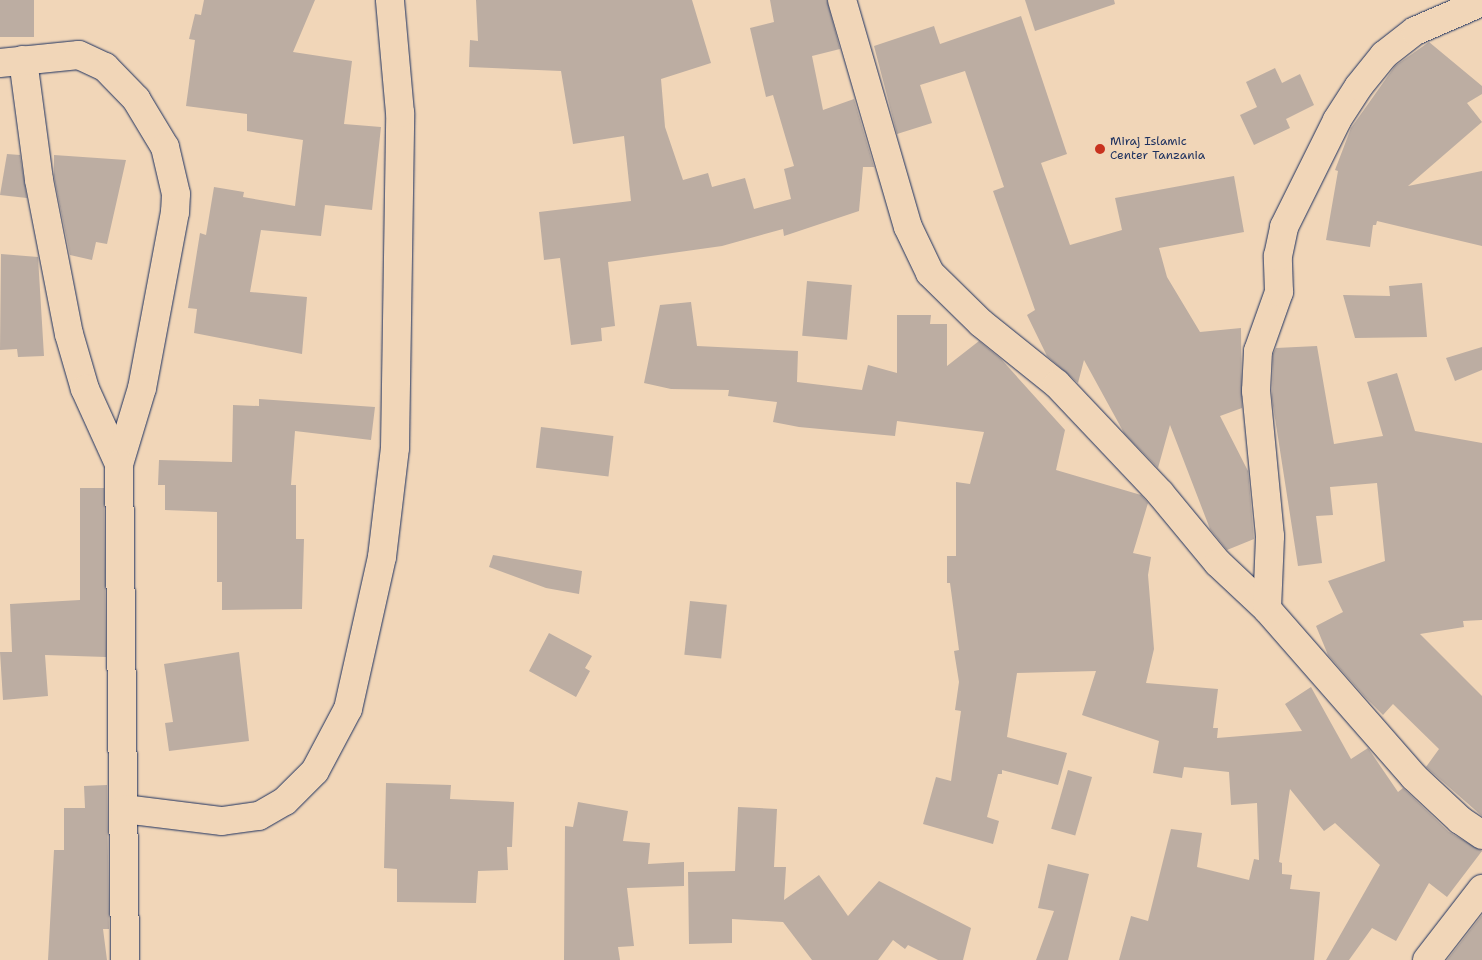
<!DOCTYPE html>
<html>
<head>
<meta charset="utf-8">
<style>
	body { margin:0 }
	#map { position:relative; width:1482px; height:960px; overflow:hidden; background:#f1d6b8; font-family:"Shantell Sans",sans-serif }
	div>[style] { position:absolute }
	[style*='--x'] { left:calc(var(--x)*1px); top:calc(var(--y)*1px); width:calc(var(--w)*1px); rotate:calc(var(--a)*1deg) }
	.building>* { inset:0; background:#bcada2; transform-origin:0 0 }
	.roads { filter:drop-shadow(0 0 1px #1b2f5e) drop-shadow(0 0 1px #1b2f5e) }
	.minor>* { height:28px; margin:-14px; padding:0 14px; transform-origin:14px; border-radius:14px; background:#f1d6b8 }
	.dots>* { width:14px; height:14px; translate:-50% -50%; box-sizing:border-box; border:2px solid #f1d6b8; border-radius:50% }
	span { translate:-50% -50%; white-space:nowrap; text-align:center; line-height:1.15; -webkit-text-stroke:4.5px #f1d6b8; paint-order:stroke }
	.poi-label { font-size:12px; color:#1b2f5e }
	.left { translate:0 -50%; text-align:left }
</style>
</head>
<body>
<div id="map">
	<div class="building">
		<div style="left:0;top:0;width:34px;height:37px"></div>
		<div style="clip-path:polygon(204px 0,315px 0,293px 52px,352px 61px,344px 124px,381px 127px,372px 210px,325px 205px,321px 236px,261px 230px,250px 292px,307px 297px,302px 354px,194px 333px,197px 309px,188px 308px,200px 233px,206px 235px,214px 187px,244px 192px,243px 197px,295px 206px,303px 140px,247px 131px,247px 114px,186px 106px,195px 40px,189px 39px,195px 14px,201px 15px)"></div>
		<div style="clip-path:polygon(476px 0,692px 0,711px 63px,661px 79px,665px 127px,683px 180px,708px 173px,712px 187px,745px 178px,754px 209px,791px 199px,784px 169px,794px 166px,773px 95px,766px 97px,750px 28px,774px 22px,770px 0,827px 0,840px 49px,812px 56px,823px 110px,854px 99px,874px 167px,863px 167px,859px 211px,784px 236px,783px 229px,722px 246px,608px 262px,615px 326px,601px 328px,602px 341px,571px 345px,560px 258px,544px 260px,539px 212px,631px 201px,624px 136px,573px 144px,561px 71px,469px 67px,470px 40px,478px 41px)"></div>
		<div style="clip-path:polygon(1025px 0,1114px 0,1115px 4px,1035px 31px)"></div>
		<div style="clip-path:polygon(1021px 16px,1067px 154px,1041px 163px,1070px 245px,1122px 230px,1115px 198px,1234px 176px,1244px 232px,1159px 248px,1167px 277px,1200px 332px,1241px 328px,1242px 408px,1220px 416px,1248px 471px,1254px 539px,1227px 550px,1210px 529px,1170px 425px,1158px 468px,1124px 433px,1084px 360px,1078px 383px,1047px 356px,1027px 315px,1035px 310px,993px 191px,1004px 187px,965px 71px,920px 85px,932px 123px,897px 134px,874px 46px,934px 26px,940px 44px)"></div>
		<div style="clip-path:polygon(1429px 42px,1482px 86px,1482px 94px,1467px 103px,1482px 122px,1408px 186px,1482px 171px,1482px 246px,1377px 221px,1376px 225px,1373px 225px,1370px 247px,1326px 240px,1338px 171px,1335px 170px,1351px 128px,1395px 66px)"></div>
		<div style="clip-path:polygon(1275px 68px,1282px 83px,1300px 74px,1314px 105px,1286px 119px,1290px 128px,1254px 145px,1240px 115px,1257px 107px,1246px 82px)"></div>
		<div style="clip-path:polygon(7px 154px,20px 155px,27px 198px,0 195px)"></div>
		<div style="clip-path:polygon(54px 155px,126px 160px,107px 244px,96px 242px,92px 260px,70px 255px,54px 177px)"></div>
		<div style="clip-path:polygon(1px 254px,38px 257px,44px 356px,18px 357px,17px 349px,0 350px)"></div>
		<div style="left:807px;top:281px;width:45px;height:55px;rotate:5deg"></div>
		<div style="clip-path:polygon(1422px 283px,1427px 337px,1355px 338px,1343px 295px,1390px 296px,1389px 286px)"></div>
		<div style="clip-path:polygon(691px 302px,697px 346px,798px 351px,797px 382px,862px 390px,868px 365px,897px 373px,897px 315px,931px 315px,930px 324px,947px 324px,947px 366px,979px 341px,1001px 359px,1065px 430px,1056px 470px,1141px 495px,1148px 503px,1133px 553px,1151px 557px,1148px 575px,1154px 649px,1146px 683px,1218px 689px,1213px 728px,1218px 728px,1217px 738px,1302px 731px,1285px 704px,1311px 687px,1351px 759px,1368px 748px,1398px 792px,1403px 788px,1449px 832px,1482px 851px,1447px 897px,1429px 883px,1396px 941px,1372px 928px,1349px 960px,1326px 960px,1380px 865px,1335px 823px,1324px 831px,1290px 789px,1279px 862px,1282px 863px,1282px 874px,1292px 875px,1290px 889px,1320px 892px,1314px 960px,1119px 960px,1131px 916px,1148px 921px,1171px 829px,1202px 833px,1197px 867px,1249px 880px,1254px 859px,1259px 860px,1257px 803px,1231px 805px,1229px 772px,1184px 767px,1182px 778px,1153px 773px,1159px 741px,1082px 715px,1096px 671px,1017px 673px,1007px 737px,1067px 753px,1058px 785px,1002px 770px,1002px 774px,998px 774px,987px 817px,999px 821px,993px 844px,923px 824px,936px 777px,951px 781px,961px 711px,955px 710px,959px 682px,954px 651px,959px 650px,950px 583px,947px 583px,947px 556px,956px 556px,956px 482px,970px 484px,984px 432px,897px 421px,895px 436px,799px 427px,773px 422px,777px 402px,728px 396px,729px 390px,671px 389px,644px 383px,660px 305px)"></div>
		<div style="clip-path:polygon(1317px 346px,1334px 444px,1383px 436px,1367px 382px,1397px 373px,1415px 431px,1482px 443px,1482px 620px,1463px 621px,1464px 627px,1420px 634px,1482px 696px,1482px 816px,1426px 767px,1439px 749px,1393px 704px,1383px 715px,1365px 697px,1328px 655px,1316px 626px,1343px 612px,1328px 581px,1385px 561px,1377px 483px,1330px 487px,1333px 515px,1316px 516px,1322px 563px,1298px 566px,1272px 399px,1273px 354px,1276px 348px)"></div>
		<div style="clip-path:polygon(1482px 347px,1482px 370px,1455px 381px,1446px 358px)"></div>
		<div style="clip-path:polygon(259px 399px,375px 407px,371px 440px,295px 431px,291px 485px,296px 485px,296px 539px,304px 539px,302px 609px,222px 610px,222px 582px,217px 582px,217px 512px,165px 510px,165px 485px,158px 485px,159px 460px,232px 462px,233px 405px,259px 406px)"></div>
		<div style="left:541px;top:427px;width:73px;height:41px;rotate:7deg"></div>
		<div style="clip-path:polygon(80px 488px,104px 488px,106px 657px,45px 655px,48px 696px,3px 700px,0 652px,12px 652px,10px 604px,80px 600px)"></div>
		<div style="clip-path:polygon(493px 555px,582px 571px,579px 594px,546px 588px,489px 567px)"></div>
		<div style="left:690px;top:601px;width:37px;height:54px;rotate:6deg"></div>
		<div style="clip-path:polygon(549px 633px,592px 656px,585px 668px,590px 671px,576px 697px,529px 671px)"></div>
		<div style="clip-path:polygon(239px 652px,249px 741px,169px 751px,165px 723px,173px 722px,164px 664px)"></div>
		<div style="left:1068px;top:770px;width:25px;height:61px;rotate:16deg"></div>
		<div style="clip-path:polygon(386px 783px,451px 785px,450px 799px,514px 802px,512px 847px,507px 847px,508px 870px,478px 871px,476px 903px,397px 902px,397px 869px,384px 868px)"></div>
		<div style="clip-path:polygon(107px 785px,109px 929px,103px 929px,107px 960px,48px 960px,54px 850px,64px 850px,64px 808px,85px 808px,84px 786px)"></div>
		<div style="clip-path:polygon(578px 802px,628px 811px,623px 841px,650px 843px,648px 864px,684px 862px,684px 886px,627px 888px,634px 946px,618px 947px,620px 960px,564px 960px,565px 826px,573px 827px)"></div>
		<div style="clip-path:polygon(738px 807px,777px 809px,774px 867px,786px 867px,784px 900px,819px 875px,848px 916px,879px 881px,971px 928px,963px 960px,938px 960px,908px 945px,905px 949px,893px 940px,878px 960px,812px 960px,783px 922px,732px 919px,732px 943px,689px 944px,688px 872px,735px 871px)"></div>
		<div style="clip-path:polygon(1048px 864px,1089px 874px,1068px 960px,1036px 960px,1054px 911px,1038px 908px)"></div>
		<div style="clip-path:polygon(1482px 915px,1482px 960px,1447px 960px)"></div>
	</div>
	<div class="roads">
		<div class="minor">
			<div style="--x:842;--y:0;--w:236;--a:73.8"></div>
			<div style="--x:908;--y:227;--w:51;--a:64.4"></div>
			<div style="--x:930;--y:273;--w:71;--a:44.4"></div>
			<div style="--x:981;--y:323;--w:97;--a:38.8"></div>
			<div style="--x:1057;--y:384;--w:150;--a:46.6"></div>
			<div style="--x:1160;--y:493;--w:91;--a:50.4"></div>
			<div style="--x:1218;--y:563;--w:67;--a:43.2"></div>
			<div style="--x:1267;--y:609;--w:223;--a:48.8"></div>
			<div style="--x:1414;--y:777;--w:63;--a:43.1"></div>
			<div style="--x:1460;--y:820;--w:27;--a:34"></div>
			<div style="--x:23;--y:60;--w:121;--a:82.4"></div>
			<div style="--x:39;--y:180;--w:157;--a:79"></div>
			<div style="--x:69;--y:334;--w:57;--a:73.8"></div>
			<div style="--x:85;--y:389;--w:82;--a:65.6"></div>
			<div style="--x:0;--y:63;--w:79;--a:-5.8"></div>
			<div style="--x:79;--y:55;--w:29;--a:25"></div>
			<div style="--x:105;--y:67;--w:45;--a:45.9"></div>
			<div style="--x:136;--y:99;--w:56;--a:58.9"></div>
			<div style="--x:165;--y:147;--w:48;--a:76.8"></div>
			<div style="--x:176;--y:194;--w:18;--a:93"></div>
			<div style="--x:175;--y:212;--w:179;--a:100.6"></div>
			<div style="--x:142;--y:388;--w:79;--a:106.8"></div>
			<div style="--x:119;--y:464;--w:496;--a:89.3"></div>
			<div style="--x:1267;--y:609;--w:73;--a:-87.6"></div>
			<div style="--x:1270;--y:536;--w:146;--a:-95.5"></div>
			<div style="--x:1256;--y:391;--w:40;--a:-87.1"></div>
			<div style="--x:1258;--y:351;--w:63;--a:-70.4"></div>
			<div style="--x:1279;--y:292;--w:36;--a:-92"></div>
			<div style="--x:1278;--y:256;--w:30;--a:-78"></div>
			<div style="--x:1284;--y:227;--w:119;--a:-63.6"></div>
			<div style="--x:1337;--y:120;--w:40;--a:-57.1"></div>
			<div style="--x:1359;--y:86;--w:40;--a:-51"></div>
			<div style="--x:1384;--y:55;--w:39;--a:-38"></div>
			<div style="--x:1415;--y:31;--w:73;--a:-23.4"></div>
			<div style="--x:124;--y:809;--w:99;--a:7"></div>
			<div style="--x:222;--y:821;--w:37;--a:-8"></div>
			<div style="--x:259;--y:816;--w:30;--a:-30"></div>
			<div style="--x:285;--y:801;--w:42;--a:-45"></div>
			<div style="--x:315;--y:771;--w:70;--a:-62"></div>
			<div style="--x:348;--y:709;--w:156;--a:-77.4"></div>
			<div style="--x:382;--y:557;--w:110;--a:-83.2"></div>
			<div style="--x:395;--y:448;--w:335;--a:-89.1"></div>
			<div style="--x:400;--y:113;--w:113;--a:-95.1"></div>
			<div style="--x:1427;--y:960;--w:90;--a:-52.2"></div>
		</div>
	</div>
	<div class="dots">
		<div style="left:1100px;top:149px;background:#c8321e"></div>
	</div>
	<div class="poi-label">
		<span class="left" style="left:1110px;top:149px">Miraj Islamic<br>Center Tanzania</span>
	</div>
</div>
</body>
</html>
